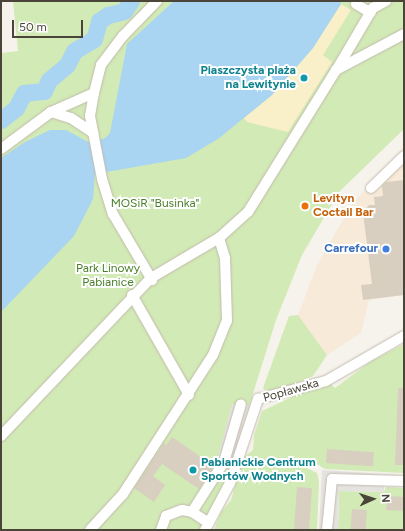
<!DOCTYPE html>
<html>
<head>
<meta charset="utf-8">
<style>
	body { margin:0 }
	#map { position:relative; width:405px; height:531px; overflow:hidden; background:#f6f3ec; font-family:Figtree,sans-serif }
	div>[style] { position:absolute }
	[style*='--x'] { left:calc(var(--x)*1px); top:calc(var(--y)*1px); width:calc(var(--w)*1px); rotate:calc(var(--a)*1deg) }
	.commercial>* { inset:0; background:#f7ead8 }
	.green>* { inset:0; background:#d2eab5 }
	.sand>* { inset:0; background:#f9efc9 }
	.parking>* { inset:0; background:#e5e3e0 }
	.water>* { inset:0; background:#a9d4f2 }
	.river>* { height:17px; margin:-8.5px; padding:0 8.5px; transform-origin:8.5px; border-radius:8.5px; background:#a9d4f2 }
	.building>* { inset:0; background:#d8cfc1; transform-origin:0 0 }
	.roads { filter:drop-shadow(0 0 1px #c2bbae) drop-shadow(0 0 1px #c2bbae) }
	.minor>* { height:10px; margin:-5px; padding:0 5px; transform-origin:5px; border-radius:5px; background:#fff }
	.dots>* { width:11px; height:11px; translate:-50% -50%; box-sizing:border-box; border:2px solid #fff; border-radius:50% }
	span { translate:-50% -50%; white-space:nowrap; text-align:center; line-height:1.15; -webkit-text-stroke:4px #fff; paint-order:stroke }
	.culture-label { font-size:12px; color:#0d838f; font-weight:700 }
	.right { translate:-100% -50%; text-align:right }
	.left { translate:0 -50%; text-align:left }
	.food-label { font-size:12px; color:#c56008; font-weight:700 }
	.park-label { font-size:12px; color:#4a7f2a }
	.shop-label { font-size:12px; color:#366cbe; font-weight:700 }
	.street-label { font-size:12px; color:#4b4439 }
	.frame { position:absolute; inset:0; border:2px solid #4b4439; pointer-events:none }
	.north { position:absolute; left:353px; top:479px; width:40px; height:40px; -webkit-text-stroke:3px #fff; paint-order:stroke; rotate:87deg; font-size:11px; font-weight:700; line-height:16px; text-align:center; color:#4b4439 }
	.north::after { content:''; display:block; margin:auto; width:14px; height:18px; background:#4b4439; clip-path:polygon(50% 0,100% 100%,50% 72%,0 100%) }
	.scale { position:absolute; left:12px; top:20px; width:71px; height:18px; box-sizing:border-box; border:2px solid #4b4439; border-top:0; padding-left:5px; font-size:12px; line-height:14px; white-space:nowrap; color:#4b4439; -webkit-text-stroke:3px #fff; paint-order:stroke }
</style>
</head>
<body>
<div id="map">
	<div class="commercial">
		<div style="clip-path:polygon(404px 148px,404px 295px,369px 300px,361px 333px,327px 355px,298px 315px,317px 265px,352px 204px)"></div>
	</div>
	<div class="green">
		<div style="clip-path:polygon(13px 1px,404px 1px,404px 129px,339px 192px,302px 255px,276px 320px,225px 483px,201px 530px,1px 530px,1px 53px,18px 51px)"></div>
		<div style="clip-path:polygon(298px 315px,327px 355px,313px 376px,282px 389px,266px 391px,263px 388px,289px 316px)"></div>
		<div style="clip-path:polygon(404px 344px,404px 473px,325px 469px,312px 461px,307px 468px,317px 473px,319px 482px,317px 530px,214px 530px,221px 512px,231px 500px,243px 458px,253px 450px,254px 435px,262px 411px,300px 393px,326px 387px,329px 383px,335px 388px,370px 362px)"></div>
		<div style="clip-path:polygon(386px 487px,404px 488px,404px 530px,338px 530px,339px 491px,384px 492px)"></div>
	</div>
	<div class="sand">
		<div style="clip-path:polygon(341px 4px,351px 10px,323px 55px,332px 62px,288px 132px,247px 122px,244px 118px,272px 95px,313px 48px)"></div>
	</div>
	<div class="parking">
		<div style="clip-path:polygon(232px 404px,251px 405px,232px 465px,217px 459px)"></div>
		<div style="clip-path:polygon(322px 470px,398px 475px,398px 478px,384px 481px,384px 492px,339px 491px,338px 530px,319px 530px)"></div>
	</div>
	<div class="water">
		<div style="clip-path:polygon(174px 1px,340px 1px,341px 4px,313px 48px,272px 95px,218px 139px,186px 158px,95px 174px,93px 199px,74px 236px,1px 312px,1px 158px,25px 142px,50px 130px,66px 130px,90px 143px,105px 138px,110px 133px,127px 44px)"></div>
	</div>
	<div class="river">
		<div style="--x:1;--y:120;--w:19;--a:-39"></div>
		<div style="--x:16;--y:108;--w:17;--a:-62"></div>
		<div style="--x:24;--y:93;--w:20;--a:-6"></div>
		<div style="--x:44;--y:91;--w:12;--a:-66"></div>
		<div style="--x:49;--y:80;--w:23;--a:-40"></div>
		<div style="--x:67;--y:65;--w:16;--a:-63"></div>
		<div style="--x:74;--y:51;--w:23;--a:-31"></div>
		<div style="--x:94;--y:39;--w:19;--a:-74"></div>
		<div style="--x:99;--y:21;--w:11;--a:-34"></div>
		<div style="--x:108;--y:15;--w:16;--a:-14"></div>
		<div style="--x:124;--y:11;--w:12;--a:-55"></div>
	</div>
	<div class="building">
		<div style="clip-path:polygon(404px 180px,404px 295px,363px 300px,361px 285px,372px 284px,363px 213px,369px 205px,375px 205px,374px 197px,383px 196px,382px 186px,386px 182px)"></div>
		<div style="clip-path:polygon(398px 388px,404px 388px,404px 465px,395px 465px)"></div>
		<div style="clip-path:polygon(172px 437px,214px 466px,199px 489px,162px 464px,153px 476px,165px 485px,154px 502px,134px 488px,164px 443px,166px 445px)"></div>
		<div style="left:327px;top:449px;width:47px;height:14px;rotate:4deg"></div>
		<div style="left:297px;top:487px;width:15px;height:43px;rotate:4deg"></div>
		<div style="left:387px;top:496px;width:17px;height:14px;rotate:3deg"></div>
		<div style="left:352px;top:509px;width:15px;height:21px;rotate:4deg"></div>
	</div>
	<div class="roads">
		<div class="minor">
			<div style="--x:356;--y:4;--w:17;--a:31"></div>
			<div style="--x:337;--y:69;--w:71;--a:-59.5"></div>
			<div style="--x:373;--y:8;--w:15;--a:-28"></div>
			<div style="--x:94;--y:93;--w:23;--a:100"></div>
			<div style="--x:90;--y:116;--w:64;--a:79.2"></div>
			<div style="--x:102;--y:179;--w:37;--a:73"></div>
			<div style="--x:113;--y:214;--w:77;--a:59.4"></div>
			<div style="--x:51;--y:112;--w:21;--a:17"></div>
			<div style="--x:71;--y:118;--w:27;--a:34"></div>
			<div style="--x:1;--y:149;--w:62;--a:-36.5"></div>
			<div style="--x:51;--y:112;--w:47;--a:-23.8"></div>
			<div style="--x:94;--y:93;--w:29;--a:-76"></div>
			<div style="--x:101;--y:65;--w:36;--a:-53"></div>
			<div style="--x:123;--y:36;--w:49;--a:-45.8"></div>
			<div style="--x:371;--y:188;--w:46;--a:-44.1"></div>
			<div style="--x:132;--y:295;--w:115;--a:60.3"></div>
			<div style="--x:1;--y:436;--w:218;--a:-46.5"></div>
			<div style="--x:151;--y:278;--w:79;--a:-30.5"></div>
			<div style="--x:219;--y:238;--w:39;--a:-42"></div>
			<div style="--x:248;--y:212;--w:167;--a:-58.2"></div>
			<div style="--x:336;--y:70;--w:77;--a:-27.9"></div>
			<div style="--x:192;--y:512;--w:59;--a:-57.4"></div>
			<div style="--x:224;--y:462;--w:60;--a:-73.7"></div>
			<div style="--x:90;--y:530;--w:49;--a:-47.5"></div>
			<div style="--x:123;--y:494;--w:166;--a:-57.1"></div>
			<div style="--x:213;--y:355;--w:37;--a:-68"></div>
			<div style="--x:227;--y:321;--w:63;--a:-91.8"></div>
			<div style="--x:225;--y:258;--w:21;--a:-107"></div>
			<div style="--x:161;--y:530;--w:15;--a:-70"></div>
			<div style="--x:166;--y:516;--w:17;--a:-21"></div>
			<div style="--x:182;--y:510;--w:10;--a:11"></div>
			<div style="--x:192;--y:512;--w:20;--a:33"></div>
			<div style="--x:205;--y:530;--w:53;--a:-62"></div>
			<div style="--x:230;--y:483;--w:89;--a:-71.6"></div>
			<div style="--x:258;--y:399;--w:70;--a:-14.8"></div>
			<div style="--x:326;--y:381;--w:90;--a:-30"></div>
			<div style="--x:327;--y:530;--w:51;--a:-84.4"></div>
			<div style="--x:332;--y:479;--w:72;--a:1.6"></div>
		</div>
	</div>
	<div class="dots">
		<div style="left:304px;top:78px;background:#0f9aa8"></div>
		<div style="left:305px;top:206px;background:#e8710a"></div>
		<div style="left:386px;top:249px;background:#3f7fe0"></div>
		<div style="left:193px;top:470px;background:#0f9aa8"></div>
	</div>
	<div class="culture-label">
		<span class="right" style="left:296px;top:78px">Piaszczysta plaża<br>na Lewitynie</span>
		<span class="left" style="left:201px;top:470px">Pabianickie Centrum<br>Sportów Wodnych</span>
	</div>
	<div class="food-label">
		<span class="left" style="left:313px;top:206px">Levityn<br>Coctail Bar</span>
	</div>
	<div class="park-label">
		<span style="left:155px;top:204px">MOSiR "Businka"</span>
		<span style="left:108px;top:276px">Park Linowy<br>Pabianice</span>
	</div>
	<div class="shop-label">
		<span class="right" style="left:378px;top:249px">Carrefour</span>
	</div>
	<div class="street-label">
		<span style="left:291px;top:391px;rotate:-16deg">Popławska</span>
	</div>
	<div class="frame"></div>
	<div class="north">N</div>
	<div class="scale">50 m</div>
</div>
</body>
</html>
